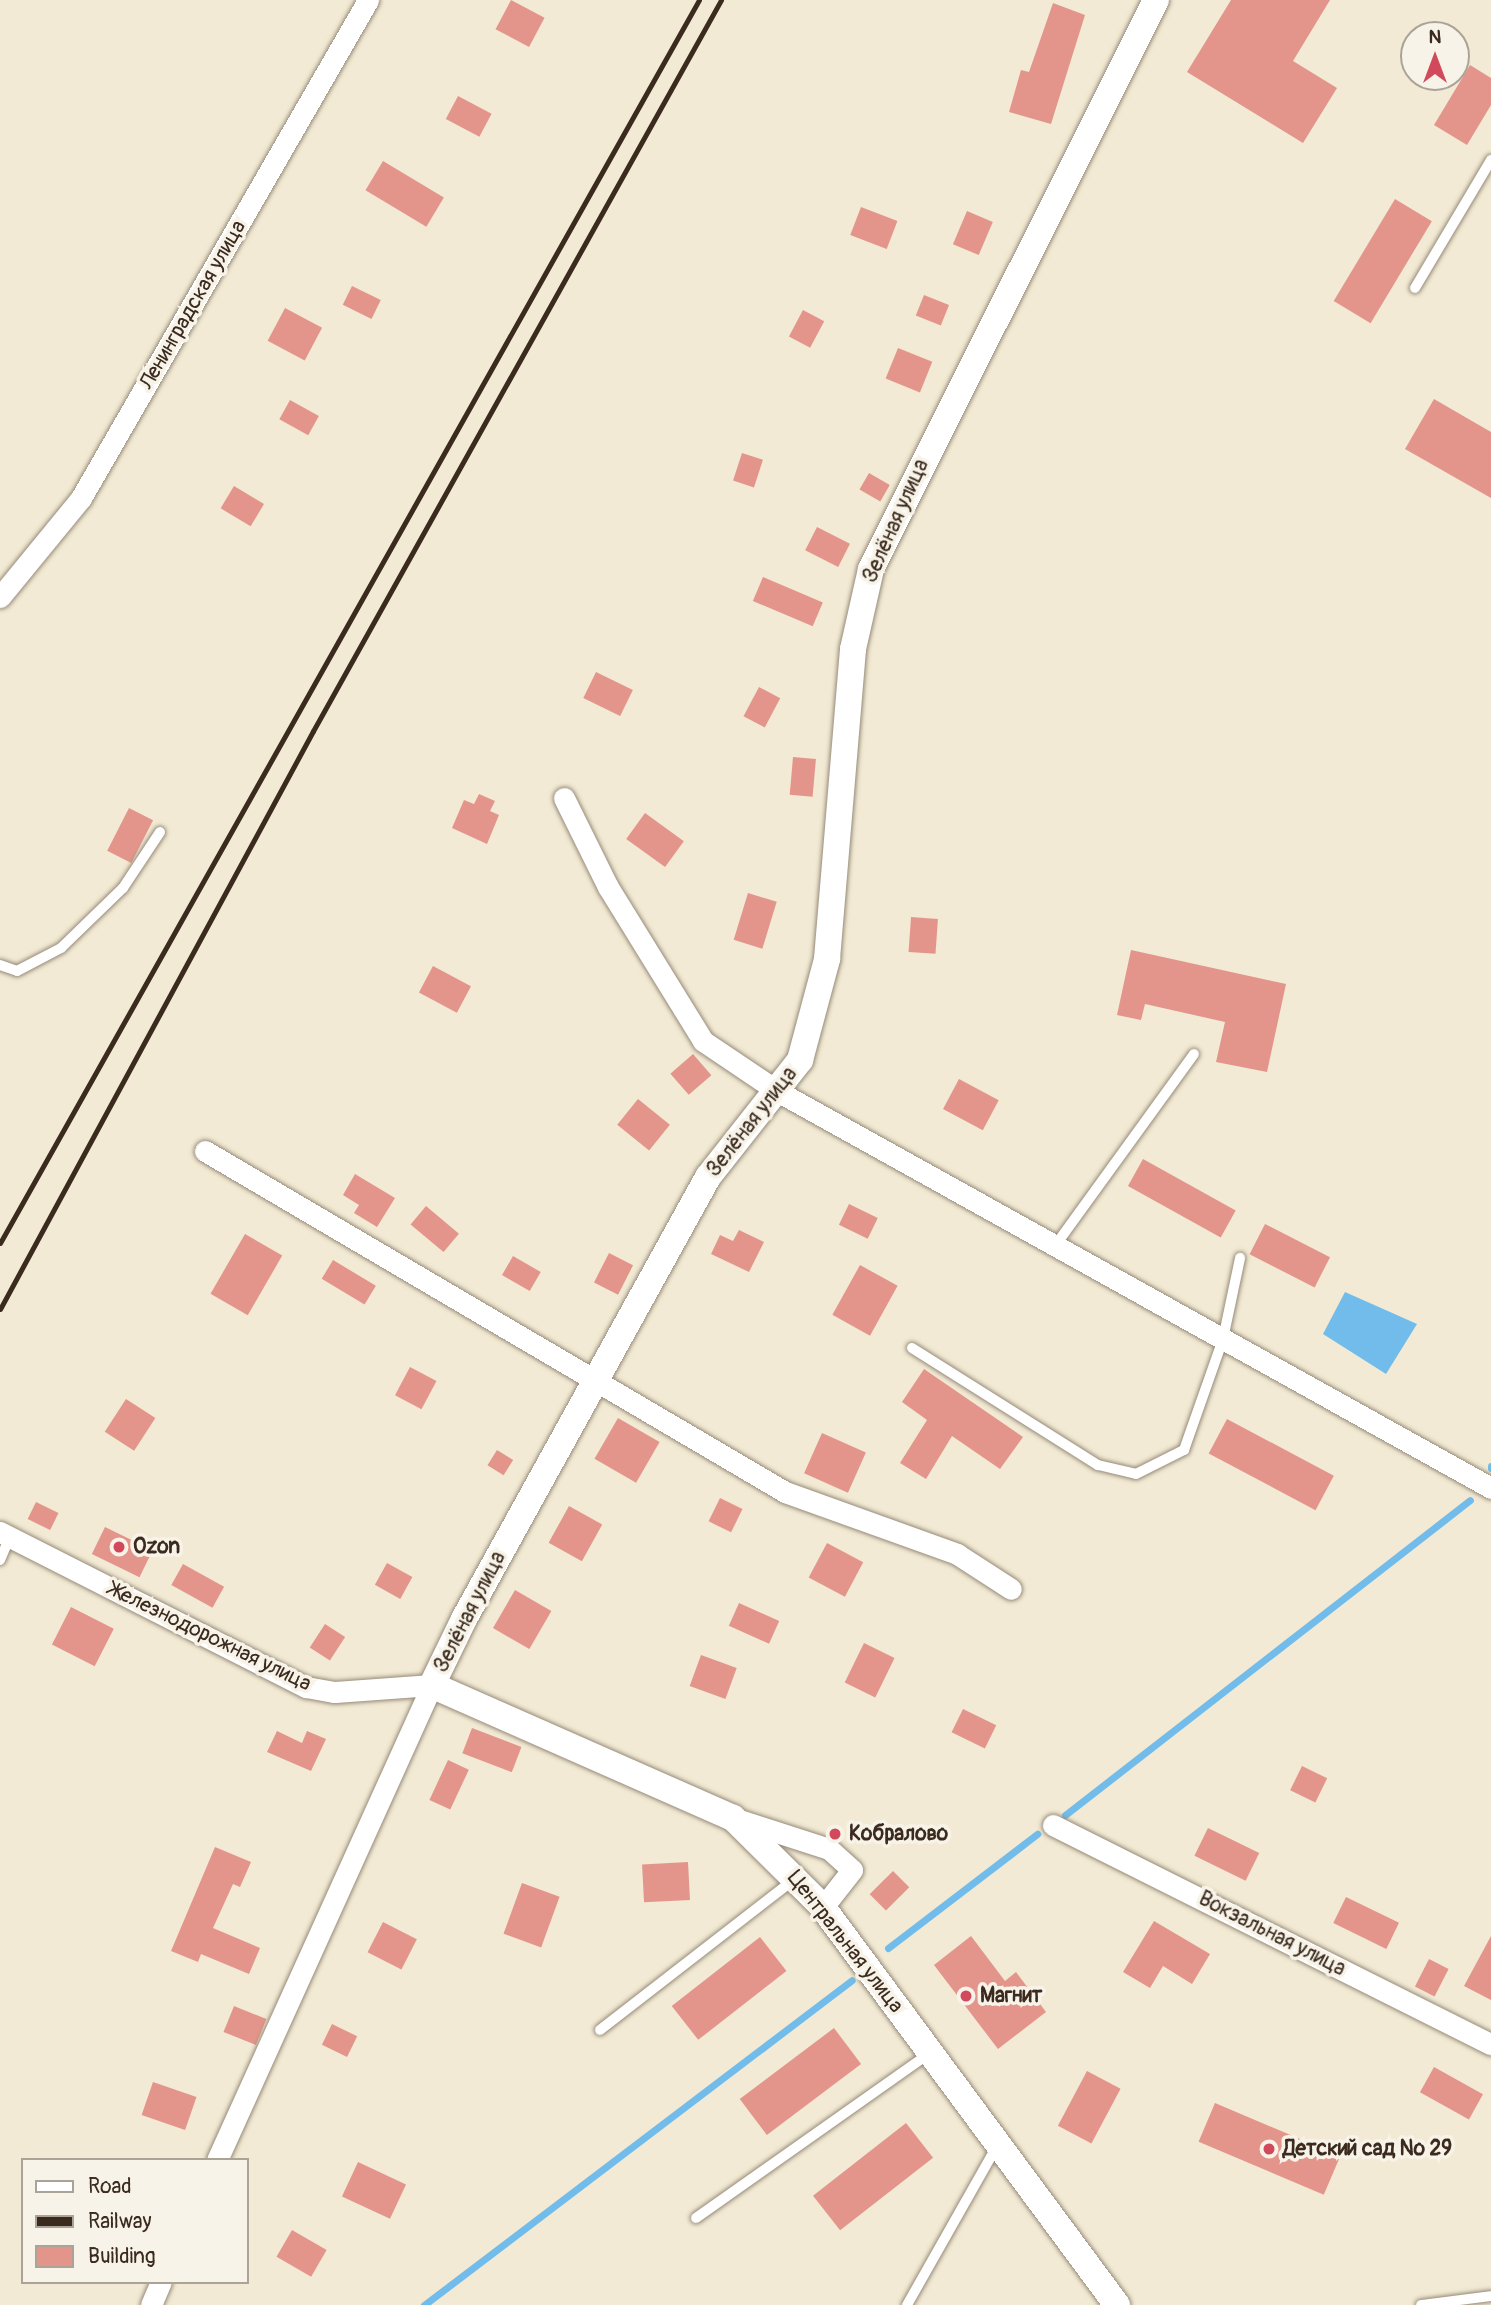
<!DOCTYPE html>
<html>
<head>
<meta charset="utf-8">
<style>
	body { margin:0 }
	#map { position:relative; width:1491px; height:2305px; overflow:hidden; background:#f2ead4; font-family:Pangolin,sans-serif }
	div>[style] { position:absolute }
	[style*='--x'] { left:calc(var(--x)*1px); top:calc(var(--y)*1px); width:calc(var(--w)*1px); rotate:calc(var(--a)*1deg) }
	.water>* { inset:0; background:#71bcea }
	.stream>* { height:7px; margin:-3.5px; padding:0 3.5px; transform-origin:3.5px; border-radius:3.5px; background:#71bcea }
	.building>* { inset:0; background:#e4958b; transform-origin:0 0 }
	.roads { filter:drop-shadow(0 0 2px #968a79) drop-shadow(0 0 2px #968a79) }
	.service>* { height:10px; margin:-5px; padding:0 5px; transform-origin:5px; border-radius:5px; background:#fff }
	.minor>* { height:21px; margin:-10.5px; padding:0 10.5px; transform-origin:10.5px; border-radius:10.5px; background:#fff }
	.tertiary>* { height:26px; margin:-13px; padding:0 13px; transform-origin:13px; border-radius:13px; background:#fff }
	.rail>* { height:5px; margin:-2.5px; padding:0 2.5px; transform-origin:2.5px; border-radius:2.5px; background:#3b2a1e }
	.dots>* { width:19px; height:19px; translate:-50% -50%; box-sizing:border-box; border:4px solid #f7f3e8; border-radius:50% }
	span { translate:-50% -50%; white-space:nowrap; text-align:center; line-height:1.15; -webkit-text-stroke:7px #f7f3e8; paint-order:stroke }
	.street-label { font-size:21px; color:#3b2a1e }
	.poi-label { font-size:21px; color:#3b2a1e; font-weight:700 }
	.left { translate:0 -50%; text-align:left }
	.legend { position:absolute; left:21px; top:2158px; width:228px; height:126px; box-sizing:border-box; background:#f7f3e8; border:2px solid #aca397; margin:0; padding:9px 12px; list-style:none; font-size:21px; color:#3b2a1e }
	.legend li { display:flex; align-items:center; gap:14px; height:35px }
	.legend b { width:35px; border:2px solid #aca397 }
	.north { position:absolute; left:1400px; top:21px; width:70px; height:70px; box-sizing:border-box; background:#f7f3e8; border:2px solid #aca397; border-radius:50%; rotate:0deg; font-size:19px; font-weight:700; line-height:28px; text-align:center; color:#3b2a1e }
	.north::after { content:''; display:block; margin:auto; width:24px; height:32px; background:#d1495b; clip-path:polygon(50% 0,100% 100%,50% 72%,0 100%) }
</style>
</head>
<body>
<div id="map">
	<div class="water">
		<div style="clip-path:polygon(1345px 1292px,1417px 1324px,1386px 1374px,1323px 1334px)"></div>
	</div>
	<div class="stream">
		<div style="--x:1491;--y:1468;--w:2;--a:-90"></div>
		<div style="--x:1065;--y:1815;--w:513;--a:-37.87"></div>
		<div style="--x:888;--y:1948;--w:188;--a:-37.4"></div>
		<div style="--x:424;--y:2305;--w:537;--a:-37.21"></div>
	</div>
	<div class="building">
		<div style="left:511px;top:0;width:38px;height:33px;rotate:28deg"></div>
		<div style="clip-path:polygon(1231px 0,1330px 0,1293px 61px,1337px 88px,1303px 143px,1187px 72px)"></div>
		<div style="clip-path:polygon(1053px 3px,1085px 15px,1051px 124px,1009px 112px,1021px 70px,1029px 72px)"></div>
		<div style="clip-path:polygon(1470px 65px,1491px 78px,1491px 105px,1467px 145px,1434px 125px)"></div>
		<div style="left:458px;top:96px;width:38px;height:26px;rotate:28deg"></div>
		<div style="left:383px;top:161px;width:71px;height:34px;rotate:31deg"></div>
		<div style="left:1395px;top:199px;width:43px;height:119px;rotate:31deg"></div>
		<div style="left:861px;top:207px;width:39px;height:30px;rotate:21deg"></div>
		<div style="left:967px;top:211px;width:28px;height:36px;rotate:23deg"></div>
		<div style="left:352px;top:286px;width:32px;height:21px;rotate:26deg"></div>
		<div style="left:924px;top:295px;width:27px;height:22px;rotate:22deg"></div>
		<div style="left:285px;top:308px;width:42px;height:37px;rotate:28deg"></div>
		<div style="left:803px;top:310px;width:24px;height:30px;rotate:28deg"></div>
		<div style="left:898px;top:348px;width:37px;height:33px;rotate:22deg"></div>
		<div style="clip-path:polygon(1434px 399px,1491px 432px,1491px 498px,1405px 449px)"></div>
		<div style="left:290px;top:400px;width:33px;height:22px;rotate:29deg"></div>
		<div style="left:742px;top:453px;width:22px;height:29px;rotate:18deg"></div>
		<div style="left:869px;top:473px;width:24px;height:19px;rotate:30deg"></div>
		<div style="left:234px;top:486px;width:35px;height:26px;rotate:31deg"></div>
		<div style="left:817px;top:527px;width:37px;height:26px;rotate:27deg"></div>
		<div style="left:763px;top:577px;width:65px;height:26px;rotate:23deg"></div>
		<div style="left:596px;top:672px;width:41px;height:29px;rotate:26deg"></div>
		<div style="left:759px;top:687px;width:24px;height:33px;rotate:28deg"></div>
		<div style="left:793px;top:757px;width:23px;height:38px;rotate:5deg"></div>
		<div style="clip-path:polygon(479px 794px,495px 801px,490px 811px,499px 815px,487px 844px,452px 828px,464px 800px,474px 804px)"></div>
		<div style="left:129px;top:808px;width:27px;height:48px;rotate:27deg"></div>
		<div style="left:645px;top:813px;width:48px;height:32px;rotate:36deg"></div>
		<div style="left:748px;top:893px;width:30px;height:49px;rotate:17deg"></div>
		<div style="left:911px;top:917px;width:27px;height:35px;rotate:4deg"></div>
		<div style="clip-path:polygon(1131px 950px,1286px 984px,1267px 1072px,1216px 1062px,1225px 1022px,1145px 1004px,1141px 1020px,1117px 1015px)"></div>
		<div style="left:433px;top:966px;width:43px;height:30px;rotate:28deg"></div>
		<div style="left:693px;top:1054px;width:28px;height:30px;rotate:49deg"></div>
		<div style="left:959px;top:1079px;width:45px;height:34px;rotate:28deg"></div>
		<div style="left:638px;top:1099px;width:41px;height:33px;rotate:39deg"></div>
		<div style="left:1143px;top:1159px;width:106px;height:31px;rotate:29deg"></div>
		<div style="clip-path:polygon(355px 1174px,395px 1198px,377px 1227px,354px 1213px,359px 1205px,343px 1195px)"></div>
		<div style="left:849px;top:1204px;width:32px;height:23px;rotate:26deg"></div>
		<div style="left:426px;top:1206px;width:43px;height:24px;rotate:40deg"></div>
		<div style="left:1265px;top:1224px;width:73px;height:34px;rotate:27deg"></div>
		<div style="clip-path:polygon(739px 1230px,764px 1242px,749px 1272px,711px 1254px,720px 1235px,733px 1241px)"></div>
		<div style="left:245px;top:1234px;width:43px;height:69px;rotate:30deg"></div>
		<div style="left:609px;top:1253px;width:27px;height:33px;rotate:27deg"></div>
		<div style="left:513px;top:1256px;width:32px;height:22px;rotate:30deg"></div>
		<div style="left:333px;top:1260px;width:50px;height:22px;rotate:31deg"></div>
		<div style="left:860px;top:1265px;width:43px;height:57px;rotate:29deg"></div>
		<div style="left:410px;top:1367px;width:30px;height:32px;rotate:28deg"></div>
		<div style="clip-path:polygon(924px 1369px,1023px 1437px,1000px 1469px,952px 1436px,926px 1479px,900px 1463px,927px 1420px,902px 1402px)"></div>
		<div style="left:126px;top:1399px;width:35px;height:39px;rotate:33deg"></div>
		<div style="left:618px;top:1418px;width:48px;height:47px;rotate:30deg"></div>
		<div style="left:1227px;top:1419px;width:121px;height:39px;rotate:28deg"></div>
		<div style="left:822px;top:1433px;width:48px;height:44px;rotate:24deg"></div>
		<div style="left:497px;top:1450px;width:19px;height:18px;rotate:32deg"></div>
		<div style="left:720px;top:1498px;width:25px;height:26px;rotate:26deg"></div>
		<div style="left:36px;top:1502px;width:25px;height:19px;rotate:26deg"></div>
		<div style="left:569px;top:1506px;width:38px;height:42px;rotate:29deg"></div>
		<div style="left:105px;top:1527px;width:53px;height:30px;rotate:26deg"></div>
		<div style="left:827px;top:1543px;width:41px;height:39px;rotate:28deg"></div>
		<div style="left:387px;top:1563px;width:29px;height:25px;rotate:29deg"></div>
		<div style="left:183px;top:1564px;width:47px;height:24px;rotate:29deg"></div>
		<div style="left:515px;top:1590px;width:42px;height:44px;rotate:30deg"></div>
		<div style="left:739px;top:1603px;width:44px;height:25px;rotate:24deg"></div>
		<div style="left:71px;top:1607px;width:48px;height:42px;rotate:27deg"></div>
		<div style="left:325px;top:1624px;width:24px;height:28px;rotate:33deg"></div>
		<div style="left:864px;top:1643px;width:34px;height:44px;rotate:26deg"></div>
		<div style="left:701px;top:1655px;width:38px;height:33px;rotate:20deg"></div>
		<div style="left:963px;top:1709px;width:37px;height:26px;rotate:26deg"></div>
		<div style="left:472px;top:1728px;width:53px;height:27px;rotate:21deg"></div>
		<div style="clip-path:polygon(277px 1731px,302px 1743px,307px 1731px,326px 1739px,311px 1771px,267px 1752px)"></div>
		<div style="left:448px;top:1760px;width:23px;height:44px;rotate:25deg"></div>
		<div style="left:1302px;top:1766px;width:28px;height:27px;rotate:26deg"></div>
		<div style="left:1208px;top:1828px;width:57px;height:31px;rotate:26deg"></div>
		<div style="clip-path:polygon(215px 1847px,251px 1862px,240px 1887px,233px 1884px,213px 1928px,260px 1948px,249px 1974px,201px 1954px,198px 1962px,171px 1951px)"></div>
		<div style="left:688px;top:1862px;width:38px;height:46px;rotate:87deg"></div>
		<div style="left:893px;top:1871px;width:23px;height:33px;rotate:45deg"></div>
		<div style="left:522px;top:1883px;width:40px;height:54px;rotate:20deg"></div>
		<div style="left:1346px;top:1897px;width:59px;height:29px;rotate:26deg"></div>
		<div style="clip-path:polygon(1154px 1921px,1210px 1954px,1192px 1984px,1163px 1966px,1150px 1988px,1123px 1972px)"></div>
		<div style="left:383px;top:1922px;width:38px;height:34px;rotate:27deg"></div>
		<div style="clip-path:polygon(971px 1936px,1005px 1981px,1016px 1972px,1046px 2012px,998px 2049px,934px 1965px)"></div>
		<div style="clip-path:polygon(1491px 1936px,1491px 2000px,1464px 1986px)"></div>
		<div style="left:760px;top:1937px;width:43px;height:112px;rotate:52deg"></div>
		<div style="left:1429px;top:1959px;width:22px;height:31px;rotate:27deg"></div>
		<div style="left:234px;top:2006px;width:35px;height:28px;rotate:22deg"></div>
		<div style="left:332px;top:2024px;width:28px;height:23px;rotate:26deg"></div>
		<div style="left:834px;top:2028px;width:45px;height:118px;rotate:53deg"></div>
		<div style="left:1434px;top:2067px;width:56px;height:29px;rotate:29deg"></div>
		<div style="left:1087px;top:2071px;width:38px;height:62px;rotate:28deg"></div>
		<div style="left:153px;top:2082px;width:46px;height:35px;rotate:19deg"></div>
		<div style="left:1215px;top:2103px;width:136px;height:42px;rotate:23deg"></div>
		<div style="left:906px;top:2123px;width:44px;height:118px;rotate:52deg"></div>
		<div style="left:358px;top:2162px;width:53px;height:38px;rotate:25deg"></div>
		<div style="left:292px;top:2230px;width:40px;height:31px;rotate:30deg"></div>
	</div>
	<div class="roads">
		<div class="service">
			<div style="--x:1415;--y:288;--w:149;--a:-59.3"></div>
			<div style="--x:0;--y:965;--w:18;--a:19"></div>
			<div style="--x:17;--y:971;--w:50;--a:-27.6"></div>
			<div style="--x:61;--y:948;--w:86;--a:-44.1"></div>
			<div style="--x:123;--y:888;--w:67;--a:-56.5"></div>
			<div style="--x:1055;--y:1246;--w:237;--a:-54.1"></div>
			<div style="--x:912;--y:1348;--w:220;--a:32.2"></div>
			<div style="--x:1098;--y:1465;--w:39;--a:13"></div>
			<div style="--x:1136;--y:1474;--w:54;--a:-26.6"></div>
			<div style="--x:1184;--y:1450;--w:118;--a:-70.6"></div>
			<div style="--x:1223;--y:1339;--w:83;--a:-78.1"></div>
			<div style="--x:0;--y:1560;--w:25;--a:-67"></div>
			<div style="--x:600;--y:2030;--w:247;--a:-37.8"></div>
			<div style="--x:696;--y:2218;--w:286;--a:-35.2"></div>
			<div style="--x:907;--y:2305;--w:183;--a:-60.5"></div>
			<div style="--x:1421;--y:2305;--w:71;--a:-7.3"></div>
		</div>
		<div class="minor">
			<div style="--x:0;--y:597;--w:128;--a:-50.7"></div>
			<div style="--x:81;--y:498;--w:575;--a:-60.04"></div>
			<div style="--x:564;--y:798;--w:99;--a:63.7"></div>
			<div style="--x:608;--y:887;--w:181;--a:58.3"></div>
			<div style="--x:703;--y:1041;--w:92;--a:33.9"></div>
			<div style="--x:779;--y:1092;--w:815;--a:29.08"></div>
			<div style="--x:205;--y:1151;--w:673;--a:30.45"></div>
			<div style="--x:785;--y:1492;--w:183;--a:19.8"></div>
			<div style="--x:957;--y:1554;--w:64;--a:32.9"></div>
			<div style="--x:0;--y:1532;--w:343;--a:26.9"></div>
			<div style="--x:306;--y:1687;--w:29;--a:10"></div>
			<div style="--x:335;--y:1692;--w:97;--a:-4.1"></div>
			<div style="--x:432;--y:1685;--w:521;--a:114.35"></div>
			<div style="--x:733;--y:1818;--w:101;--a:17.9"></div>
			<div style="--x:829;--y:1849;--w:31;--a:42"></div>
			<div style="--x:852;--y:1870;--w:47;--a:128.1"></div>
			<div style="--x:1053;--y:1825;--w:490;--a:26.6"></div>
			<div style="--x:151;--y:2305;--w:25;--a:-67"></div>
		</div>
		<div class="tertiary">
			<div style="--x:1117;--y:2305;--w:495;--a:-126.5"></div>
			<div style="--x:823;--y:1907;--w:127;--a:-135.3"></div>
			<div style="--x:733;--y:1818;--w:329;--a:-156.2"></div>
			<div style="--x:432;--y:1685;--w:73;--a:-64.1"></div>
			<div style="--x:464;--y:1619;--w:505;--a:-61.1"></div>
			<div style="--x:708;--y:1177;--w:149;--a:-51.8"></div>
			<div style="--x:800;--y:1060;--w:105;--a:-75"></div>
			<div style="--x:827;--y:959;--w:311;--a:-85.2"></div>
			<div style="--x:853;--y:649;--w:82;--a:-77.3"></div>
			<div style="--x:871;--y:569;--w:636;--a:-63.39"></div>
		</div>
	</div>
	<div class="rail">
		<div style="--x:0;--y:1243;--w:1426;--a:-60.65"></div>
		<div style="--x:0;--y:1309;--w:657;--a:-61.56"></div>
		<div style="--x:313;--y:731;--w:837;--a:-60.83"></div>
	</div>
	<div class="dots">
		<div style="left:119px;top:1547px;background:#d1495b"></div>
		<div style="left:835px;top:1834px;background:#d1495b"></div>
		<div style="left:966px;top:1996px;background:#d1495b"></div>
		<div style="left:1269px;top:2149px;background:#d1495b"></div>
	</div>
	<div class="street-label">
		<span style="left:193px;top:305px;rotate:-60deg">Ленинградская улица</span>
		<span style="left:896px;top:521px;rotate:-66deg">Зелёная улица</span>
		<span style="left:752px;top:1122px;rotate:-52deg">Зелёная улица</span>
		<span style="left:470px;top:1612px;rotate:-63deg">Зелёная улица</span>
		<span style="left:210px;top:1637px;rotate:26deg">Железнодорожная улица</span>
		<span style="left:1272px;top:1934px;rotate:27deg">Вокзальная улица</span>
		<span style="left:845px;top:1942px;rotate:52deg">Центральная улица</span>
	</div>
	<div class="poi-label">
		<span class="left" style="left:133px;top:1547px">Ozon</span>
		<span class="left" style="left:849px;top:1834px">Кобралово</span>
		<span class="left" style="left:980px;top:1996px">Магнит</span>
		<span class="left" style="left:1283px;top:2149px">Детский сад № 29</span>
	</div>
	<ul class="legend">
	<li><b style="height:9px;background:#fff"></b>Road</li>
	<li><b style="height:9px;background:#3b2a1e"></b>Railway</li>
	<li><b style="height:19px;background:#e4958b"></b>Building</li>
	</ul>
	<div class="north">N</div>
</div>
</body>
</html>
